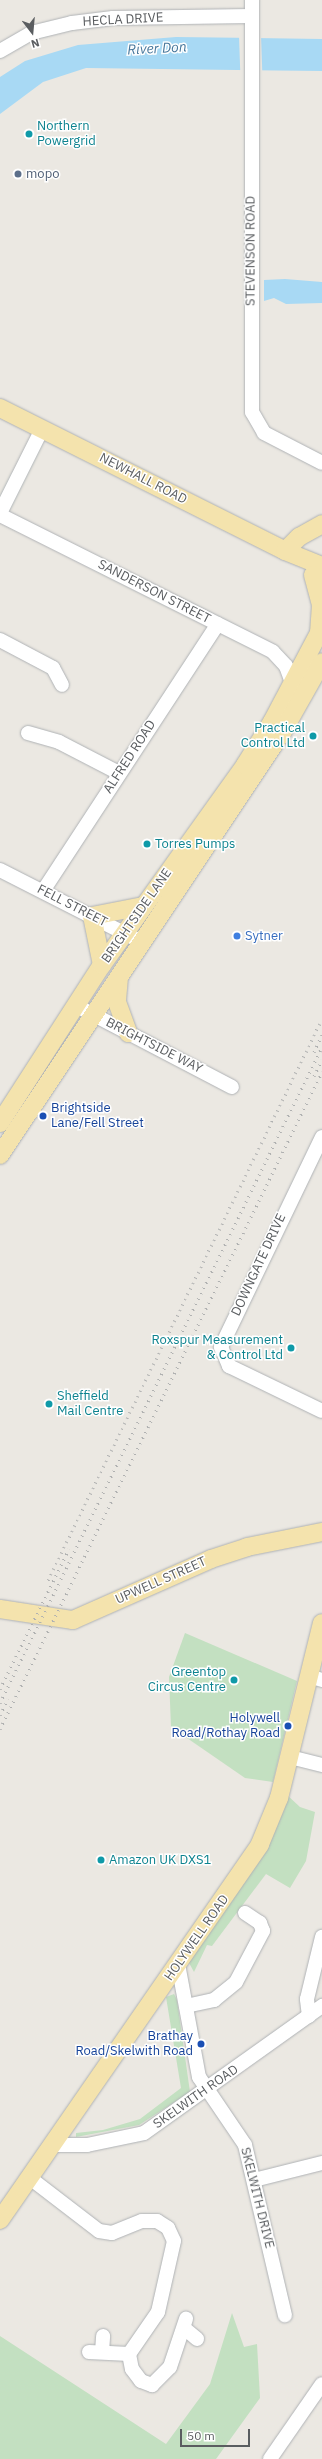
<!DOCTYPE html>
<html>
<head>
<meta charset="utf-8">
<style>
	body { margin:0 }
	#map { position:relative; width:322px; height:2459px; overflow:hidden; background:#ebe8e2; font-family:"IBM Plex Sans",sans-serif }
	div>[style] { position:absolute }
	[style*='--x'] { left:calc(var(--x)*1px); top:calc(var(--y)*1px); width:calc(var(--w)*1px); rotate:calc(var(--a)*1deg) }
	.green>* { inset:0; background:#c3e0c1 }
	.water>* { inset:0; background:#a8d9f4 }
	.pier>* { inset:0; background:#ebe8e2; transform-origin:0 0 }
	.roads { filter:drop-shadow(0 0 1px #afb2b5) drop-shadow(0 0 1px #afb2b5) }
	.minor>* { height:14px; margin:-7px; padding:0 7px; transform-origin:7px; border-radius:7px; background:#fff }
	.major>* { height:18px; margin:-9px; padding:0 9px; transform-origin:9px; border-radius:9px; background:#f4e3ad }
	.rail>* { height:3px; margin-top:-1.5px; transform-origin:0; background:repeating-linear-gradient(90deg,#b0b1b1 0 1px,transparent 0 6px) }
	.dots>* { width:11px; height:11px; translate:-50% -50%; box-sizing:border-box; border:2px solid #fff; border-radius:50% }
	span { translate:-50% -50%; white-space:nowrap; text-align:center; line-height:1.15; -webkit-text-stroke:3px #fff; paint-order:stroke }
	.street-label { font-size:13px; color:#5a5d60 }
	.culture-label { font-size:13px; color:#0d838f }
	.left { translate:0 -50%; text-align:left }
	.right { translate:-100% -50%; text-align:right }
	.service-label { font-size:13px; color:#4e5e75 }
	.shop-label { font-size:13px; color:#366cbe }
	.transit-label { font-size:13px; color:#164399 }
	.water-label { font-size:14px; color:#46769b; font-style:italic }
	.north { position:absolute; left:12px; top:12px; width:40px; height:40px; -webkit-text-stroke:3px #fff; paint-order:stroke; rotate:164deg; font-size:11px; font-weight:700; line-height:16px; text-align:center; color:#5a5d60 }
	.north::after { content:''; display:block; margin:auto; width:14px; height:18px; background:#5a5d60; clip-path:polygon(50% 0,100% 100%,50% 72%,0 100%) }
	.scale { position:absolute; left:180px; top:2429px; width:70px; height:18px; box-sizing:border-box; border:2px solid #5a5d60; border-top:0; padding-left:5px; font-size:12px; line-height:14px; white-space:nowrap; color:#5a5d60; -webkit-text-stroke:3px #fff; paint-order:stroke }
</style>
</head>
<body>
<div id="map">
	<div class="green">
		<div style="clip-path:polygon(185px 1633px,297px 1681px,273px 1782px,245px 1778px,171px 1727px,169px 1677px)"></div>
		<div style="clip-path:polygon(286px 1794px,300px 1807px,315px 1812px,306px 1861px,290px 1888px,266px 1874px,212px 1946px,207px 1945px,194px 1972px,188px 1961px)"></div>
		<div style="clip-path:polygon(174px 1994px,177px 2000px,190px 2092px,139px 2125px,76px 2137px,76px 2133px,103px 2130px,140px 2119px,181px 2088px,166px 1997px)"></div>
		<div style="clip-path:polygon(232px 2313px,244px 2347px,257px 2344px,260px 2398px,216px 2459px,0 2459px,0 2336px,166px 2444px,210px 2384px)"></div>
	</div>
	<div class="water">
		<div style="clip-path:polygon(176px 37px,322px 39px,322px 71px,86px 68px,43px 82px,0 114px,0 77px,25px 61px,78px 45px)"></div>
		<div style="clip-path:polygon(285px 279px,322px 282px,322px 303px,286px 304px,274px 298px,264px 301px,264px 280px)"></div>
	</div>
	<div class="pier">
		<div style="left:261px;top:35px;width:38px;height:22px;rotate:88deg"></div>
	</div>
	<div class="roads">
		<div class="minor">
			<div style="--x:252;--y:0;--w:412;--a:90"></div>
			<div style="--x:252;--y:412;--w:24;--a:60"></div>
			<div style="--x:264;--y:433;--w:65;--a:27.3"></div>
			<div style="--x:0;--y:51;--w:36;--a:-30"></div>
			<div style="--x:31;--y:33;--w:42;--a:-13.7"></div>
			<div style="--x:72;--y:23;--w:41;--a:-7"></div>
			<div style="--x:113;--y:18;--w:138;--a:-0.8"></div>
			<div style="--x:0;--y:513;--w:94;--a:-63.4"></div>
			<div style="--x:0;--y:515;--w:305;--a:26.6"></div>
			<div style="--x:273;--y:652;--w:19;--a:47"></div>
			<div style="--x:286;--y:666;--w:20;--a:70"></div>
			<div style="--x:0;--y:640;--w:60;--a:27.8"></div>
			<div style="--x:53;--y:668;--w:19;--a:62"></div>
			<div style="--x:28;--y:733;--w:32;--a:16"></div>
			<div style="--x:59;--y:742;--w:68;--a:27.3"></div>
			<div style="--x:0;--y:870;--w:161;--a:27"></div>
			<div style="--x:43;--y:891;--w:319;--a:-56.8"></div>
			<div style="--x:75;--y:1005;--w:177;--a:27.6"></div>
			<div style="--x:322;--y:1137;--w:233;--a:115.7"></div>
			<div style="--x:221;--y:1347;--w:21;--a:67"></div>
			<div style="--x:229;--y:1366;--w:103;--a:25.8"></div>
			<div style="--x:309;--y:1676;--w:14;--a:17"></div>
			<div style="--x:290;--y:1757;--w:33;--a:14"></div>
			<div style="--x:178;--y:1964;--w:115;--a:79.5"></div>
			<div style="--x:199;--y:2077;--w:82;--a:55.9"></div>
			<div style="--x:245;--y:2145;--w:175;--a:76.8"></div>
			<div style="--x:186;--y:2006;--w:29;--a:-12"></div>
			<div style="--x:214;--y:2000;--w:28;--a:-39"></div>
			<div style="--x:236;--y:1982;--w:58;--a:-62.1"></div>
			<div style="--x:263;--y:1931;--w:9;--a:-111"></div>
			<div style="--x:260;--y:1923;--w:18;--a:-146"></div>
			<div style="--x:309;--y:2016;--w:17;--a:-97"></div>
			<div style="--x:307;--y:1999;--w:64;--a:-76.4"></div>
			<div style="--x:54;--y:2145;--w:33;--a:0"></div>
			<div style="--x:87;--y:2145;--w:58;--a:-11.9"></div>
			<div style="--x:144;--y:2133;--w:219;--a:-35.5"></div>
			<div style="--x:30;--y:2178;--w:87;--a:37.5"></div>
			<div style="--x:99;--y:2231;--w:13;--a:9"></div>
			<div style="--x:112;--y:2233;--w:32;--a:-22"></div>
			<div style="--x:142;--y:2221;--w:15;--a:0"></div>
			<div style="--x:157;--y:2221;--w:13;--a:32"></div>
			<div style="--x:168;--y:2228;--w:14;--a:65"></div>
			<div style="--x:174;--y:2241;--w:73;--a:102.7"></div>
			<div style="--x:158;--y:2312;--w:51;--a:124.6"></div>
			<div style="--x:129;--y:2354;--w:15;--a:79"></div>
			<div style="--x:132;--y:2369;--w:15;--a:53"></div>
			<div style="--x:141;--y:2381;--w:12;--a:20"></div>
			<div style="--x:152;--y:2385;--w:25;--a:-45"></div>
			<div style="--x:170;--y:2367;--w:51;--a:-71.6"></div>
			<div style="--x:254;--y:2180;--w:70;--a:-14"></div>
			<div style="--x:184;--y:2328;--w:17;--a:40"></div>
			<div style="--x:89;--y:2352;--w:40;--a:2.9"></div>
			<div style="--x:102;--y:2352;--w:16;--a:-86"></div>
			<div style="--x:270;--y:2459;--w:91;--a:-55.3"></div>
		</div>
		<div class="major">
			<div style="--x:0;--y:408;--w:319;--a:26.6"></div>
			<div style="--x:285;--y:551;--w:40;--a:22"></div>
			<div style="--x:285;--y:551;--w:20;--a:-45"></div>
			<div style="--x:299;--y:537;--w:26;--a:-29"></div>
			<div style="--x:313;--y:575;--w:31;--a:75"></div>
			<div style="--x:321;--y:605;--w:28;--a:94"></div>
			<div style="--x:102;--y:965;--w:50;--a:-101.5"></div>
			<div style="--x:92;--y:916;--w:52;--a:-11.1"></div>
			<div style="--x:119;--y:977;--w:25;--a:95"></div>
			<div style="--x:117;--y:1002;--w:33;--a:70"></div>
			<div style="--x:0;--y:1123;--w:188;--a:-57.2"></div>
			<div style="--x:102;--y:965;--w:246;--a:-54.4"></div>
			<div style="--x:245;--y:765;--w:51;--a:-57.9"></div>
			<div style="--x:272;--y:722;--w:107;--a:-62.2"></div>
			<div style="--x:0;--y:1155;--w:510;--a:-56.28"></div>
			<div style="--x:283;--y:731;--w:79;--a:-60.5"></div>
			<div style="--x:0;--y:1609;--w:74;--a:8.6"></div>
			<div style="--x:73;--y:1620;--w:151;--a:-23.8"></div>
			<div style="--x:211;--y:1559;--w:38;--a:-18"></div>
			<div style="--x:247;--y:1547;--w:76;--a:-11.3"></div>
			<div style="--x:0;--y:2220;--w:457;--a:-55.3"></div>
			<div style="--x:260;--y:1844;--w:50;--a:-67.6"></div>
			<div style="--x:279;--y:1798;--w:180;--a:-76.2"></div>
		</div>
	</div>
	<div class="rail">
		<div style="--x:314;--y:1052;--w:19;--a:-65"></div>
		<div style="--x:314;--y:1076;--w:18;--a:-63"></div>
		<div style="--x:48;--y:1580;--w:624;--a:-63.97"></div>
		<div style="--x:0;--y:1689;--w:156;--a:-63.8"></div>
		<div style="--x:0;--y:1703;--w:731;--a:-63.86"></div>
		<div style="--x:0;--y:1715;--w:18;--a:-63"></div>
		<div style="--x:0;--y:1729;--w:732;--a:-63.89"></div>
	</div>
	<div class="dots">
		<div style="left:29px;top:134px;background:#0f9aa8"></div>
		<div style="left:18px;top:174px;background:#5c6f8a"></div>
		<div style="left:313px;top:736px;background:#0f9aa8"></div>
		<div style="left:147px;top:844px;background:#0f9aa8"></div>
		<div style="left:237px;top:936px;background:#3f7fe0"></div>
		<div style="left:43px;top:1116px;background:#1a4fb4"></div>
		<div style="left:291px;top:1348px;background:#0f9aa8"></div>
		<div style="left:49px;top:1404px;background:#0f9aa8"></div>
		<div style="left:234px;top:1680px;background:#0f9aa8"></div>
		<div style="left:288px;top:1726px;background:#1a4fb4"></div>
		<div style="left:101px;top:1860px;background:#0f9aa8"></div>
		<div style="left:201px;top:2044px;background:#1a4fb4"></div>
	</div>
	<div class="street-label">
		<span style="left:123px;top:20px;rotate:-3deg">HECLA DRIVE</span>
		<span style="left:251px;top:251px;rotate:-90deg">STEVENSON ROAD</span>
		<span style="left:143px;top:479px;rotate:27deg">NEWHALL ROAD</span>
		<span style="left:154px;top:592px;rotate:27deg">SANDERSON STREET</span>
		<span style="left:130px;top:757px;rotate:-57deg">ALFRED ROAD</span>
		<span style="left:72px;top:906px;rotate:27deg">FELL STREET</span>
		<span style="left:137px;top:916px;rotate:-55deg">BRIGHTSIDE LANE</span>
		<span style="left:154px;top:1046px;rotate:27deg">BRIGHTSIDE WAY</span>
		<span style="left:259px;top:1265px;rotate:-65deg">DOWNGATE DRIVE</span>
		<span style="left:161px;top:1581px;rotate:-24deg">UPWELL STREET</span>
		<span style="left:197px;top:1938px;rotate:-55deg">HOLYWELL ROAD</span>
		<span style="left:196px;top:2097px;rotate:-35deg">SKELWITH ROAD</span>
		<span style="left:257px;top:2198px;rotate:76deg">SKELWITH DRIVE</span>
	</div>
	<div class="culture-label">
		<span class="left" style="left:37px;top:134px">Northern<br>Powergrid</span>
		<span class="right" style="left:305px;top:736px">Practical<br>Control Ltd</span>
		<span class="left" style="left:155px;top:844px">Torres Pumps</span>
		<span class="right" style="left:283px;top:1348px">Roxspur Measurement<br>&amp; Control Ltd</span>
		<span class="left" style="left:57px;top:1404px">Sheffield<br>Mail Centre</span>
		<span class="right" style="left:226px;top:1680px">Greentop<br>Circus Centre</span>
		<span class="left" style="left:109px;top:1860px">Amazon UK DXS1</span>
	</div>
	<div class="service-label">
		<span class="left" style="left:26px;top:174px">mopo</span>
	</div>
	<div class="shop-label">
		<span class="left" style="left:245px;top:936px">Sytner</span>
	</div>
	<div class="transit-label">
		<span class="left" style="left:51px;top:1116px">Brightside<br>Lane/Fell Street</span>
		<span class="right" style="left:280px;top:1726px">Holywell<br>Road/Rothay Road</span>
		<span class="right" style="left:193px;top:2044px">Brathay<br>Road/Skelwith Road</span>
	</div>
	<div class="water-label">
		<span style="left:157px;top:48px;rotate:-3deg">River Don</span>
	</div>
	<div class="north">N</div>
	<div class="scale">50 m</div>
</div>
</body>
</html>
